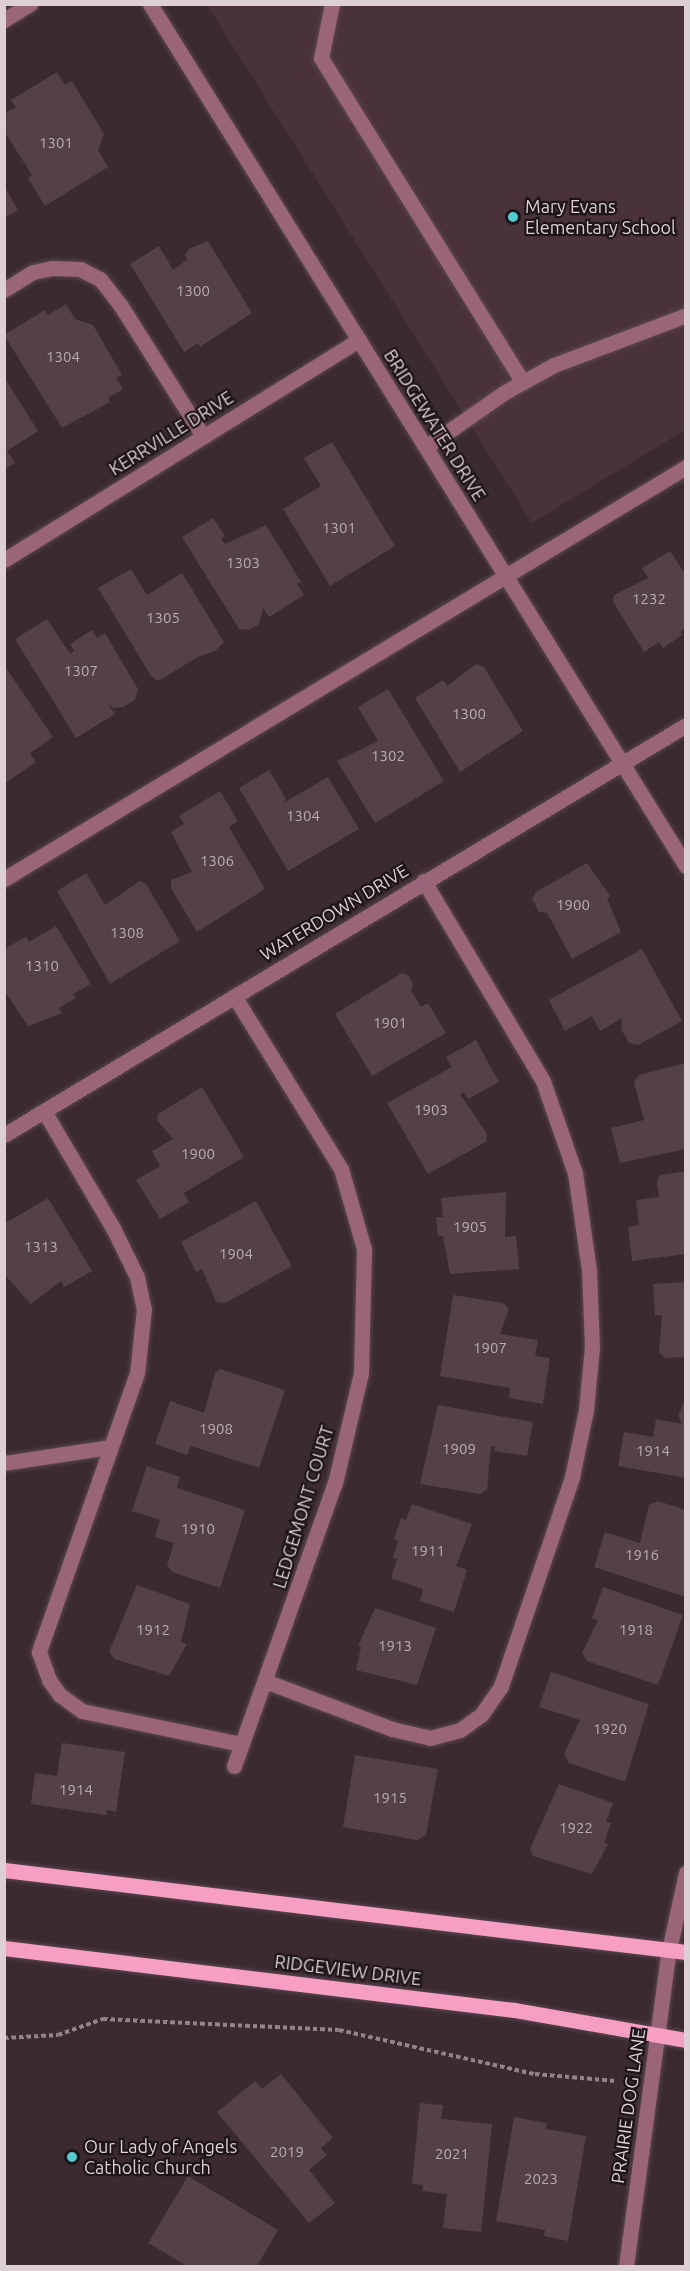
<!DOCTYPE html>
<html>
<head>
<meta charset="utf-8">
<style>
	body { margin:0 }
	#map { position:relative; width:690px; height:2271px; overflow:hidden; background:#3b2a30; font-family:Ubuntu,sans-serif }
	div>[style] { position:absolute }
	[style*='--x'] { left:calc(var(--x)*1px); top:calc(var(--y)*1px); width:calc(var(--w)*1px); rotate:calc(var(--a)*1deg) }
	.built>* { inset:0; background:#4a323b }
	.building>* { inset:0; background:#544148 }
	.path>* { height:4px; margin-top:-2px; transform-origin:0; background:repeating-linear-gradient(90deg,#928489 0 4.5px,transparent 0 7.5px) }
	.roads { filter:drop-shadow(0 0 2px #58484e) drop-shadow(0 0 2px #58484e) }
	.minor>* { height:15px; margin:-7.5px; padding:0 7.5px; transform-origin:7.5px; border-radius:7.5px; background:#9a6479 }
	.major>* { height:15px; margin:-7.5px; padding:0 7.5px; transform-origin:7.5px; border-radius:7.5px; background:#f79fc2 }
	.dots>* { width:16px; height:16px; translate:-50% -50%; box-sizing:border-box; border:3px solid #1d1518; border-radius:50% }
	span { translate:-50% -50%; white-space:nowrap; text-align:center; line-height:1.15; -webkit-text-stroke:4.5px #1d1518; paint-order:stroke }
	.number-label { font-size:15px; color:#baacb1 }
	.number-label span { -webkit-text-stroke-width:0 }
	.poi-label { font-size:18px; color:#dcd0d4 }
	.left { translate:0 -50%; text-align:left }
	.street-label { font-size:18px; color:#dcd0d4 }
	.frame { position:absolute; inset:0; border:6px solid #dcd0d4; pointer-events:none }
</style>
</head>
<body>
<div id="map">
	<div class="built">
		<div style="clip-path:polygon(207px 5px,685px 5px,685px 430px,532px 523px)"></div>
	</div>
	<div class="building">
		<div style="clip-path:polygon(57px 72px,65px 85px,72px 81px,104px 134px,98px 150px,108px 167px,45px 206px,28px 178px,32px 175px,4px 131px,4px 114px,16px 107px,11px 100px)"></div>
		<div style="clip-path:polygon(4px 186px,18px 210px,4px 218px)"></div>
		<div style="clip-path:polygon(208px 241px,252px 313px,200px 347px,198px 343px,184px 352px,130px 264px,159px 246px,173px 270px,187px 260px,185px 255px,189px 249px)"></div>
		<div style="clip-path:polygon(66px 304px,75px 319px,93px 325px,122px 375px,116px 378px,123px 389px,108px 398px,110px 402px,62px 428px,4px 335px,45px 310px,48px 315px)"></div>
		<div style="clip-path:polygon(4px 377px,38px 431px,7px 451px,15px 463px,4px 469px)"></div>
		<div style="clip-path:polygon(332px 442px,395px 546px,330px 586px,283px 509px,321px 486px,304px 458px)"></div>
		<div style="clip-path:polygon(213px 518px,225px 536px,221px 539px,225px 544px,266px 525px,301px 582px,297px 584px,304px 595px,269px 617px,263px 608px,259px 624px,249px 630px,239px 629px,182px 537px)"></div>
		<div style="clip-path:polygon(670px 551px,686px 575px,686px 628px,680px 632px,682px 635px,663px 648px,659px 642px,644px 652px,613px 602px,614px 595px,648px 578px,642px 568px)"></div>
		<div style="clip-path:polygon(131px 569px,147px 595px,182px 573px,224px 642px,215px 651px,198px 657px,158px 681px,151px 676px,98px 588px)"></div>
		<div style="clip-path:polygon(47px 619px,70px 654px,74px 651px,70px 644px,92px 630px,97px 638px,105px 633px,138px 689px,135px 700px,123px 707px,113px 708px,107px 703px,115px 714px,76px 738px,15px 639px)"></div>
		<div style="clip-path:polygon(476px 664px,484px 667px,523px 731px,460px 772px,415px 698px,443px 680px,447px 686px)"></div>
		<div style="clip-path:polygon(4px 665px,53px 737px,30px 753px,36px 762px,4px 784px)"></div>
		<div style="clip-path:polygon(388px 689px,444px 781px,375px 823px,337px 761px,378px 741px,358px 707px)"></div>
		<div style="clip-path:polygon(269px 770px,286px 799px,283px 803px,328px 777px,359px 829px,288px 871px,239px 788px)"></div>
		<div style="clip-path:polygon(220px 791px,238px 821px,229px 827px,265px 889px,197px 932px,171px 888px,171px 880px,192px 872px,171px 832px,184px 824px,179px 816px)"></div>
		<div style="clip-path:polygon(587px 863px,610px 896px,607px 898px,621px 932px,572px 959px,547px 913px,539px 912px,532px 899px,536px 892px)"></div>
		<div style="clip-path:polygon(86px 873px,105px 905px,140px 881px,146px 884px,180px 941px,110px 984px,57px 891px)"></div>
		<div style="clip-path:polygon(56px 926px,91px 984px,73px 994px,76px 998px,59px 1008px,62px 1013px,28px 1026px,4px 990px,4px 949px,26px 937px,29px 942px)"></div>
		<div style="clip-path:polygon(642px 949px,682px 1021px,638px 1045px,629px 1043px,621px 1029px,622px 1018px,600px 1031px,592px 1016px,565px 1031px,549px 1000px)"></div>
		<div style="clip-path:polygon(402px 973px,409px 976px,413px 984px,411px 990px,421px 1007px,428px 1003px,446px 1033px,372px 1076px,335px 1014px)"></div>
		<div style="clip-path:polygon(476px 1040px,499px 1082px,468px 1099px,464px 1092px,460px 1094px,487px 1134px,486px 1142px,428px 1174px,387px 1103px,452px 1067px,446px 1057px)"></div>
		<div style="clip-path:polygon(686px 1063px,686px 1149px,620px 1163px,611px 1128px,644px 1120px,634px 1082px,639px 1075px)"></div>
		<div style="clip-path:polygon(202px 1087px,244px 1157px,184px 1193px,189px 1202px,160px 1219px,136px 1180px,160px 1166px,152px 1151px,173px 1139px,157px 1120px,158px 1114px)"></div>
		<div style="clip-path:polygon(686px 1171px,686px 1254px,632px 1261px,628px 1227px,639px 1225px,636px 1200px,659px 1197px,657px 1181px,660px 1175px)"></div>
		<div style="clip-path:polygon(506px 1192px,505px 1237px,516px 1236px,519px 1269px,450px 1274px,443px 1236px,438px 1236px,436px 1217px,443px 1217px,441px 1198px)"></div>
		<div style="clip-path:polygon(48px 1198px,92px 1271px,64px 1287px,61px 1281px,31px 1304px,4px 1274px,4px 1224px)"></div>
		<div style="clip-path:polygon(256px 1201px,292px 1266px,225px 1303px,216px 1302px,202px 1269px,196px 1272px,181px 1242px)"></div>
		<div style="clip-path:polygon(686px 1282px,686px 1357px,665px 1358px,659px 1352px,662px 1315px,655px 1315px,653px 1284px)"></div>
		<div style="clip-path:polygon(453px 1295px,504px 1303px,509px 1309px,500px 1334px,538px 1340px,535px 1356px,550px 1358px,543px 1404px,509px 1398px,510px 1388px,440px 1376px)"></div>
		<div style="clip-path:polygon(220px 1369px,285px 1390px,259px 1468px,191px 1446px,187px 1455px,155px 1444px,170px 1401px,204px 1413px,215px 1373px)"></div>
		<div style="clip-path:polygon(686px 1398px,686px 1478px,618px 1466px,624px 1432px,653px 1437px,656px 1419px,682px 1424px,678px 1416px)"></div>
		<div style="clip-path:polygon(438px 1405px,533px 1422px,527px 1456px,494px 1451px,495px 1446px,491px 1446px,487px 1490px,480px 1494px,420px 1484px)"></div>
		<div style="clip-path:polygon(147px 1466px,180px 1477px,177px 1488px,245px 1510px,220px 1588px,172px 1572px,167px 1565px,174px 1543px,155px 1537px,160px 1520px,132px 1511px)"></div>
		<div style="clip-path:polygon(658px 1501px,686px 1510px,686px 1597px,594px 1567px,605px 1532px,640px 1543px,649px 1505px)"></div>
		<div style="clip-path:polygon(412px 1504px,472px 1524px,456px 1566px,467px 1570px,454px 1612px,420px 1601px,423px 1589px,391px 1578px,397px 1559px,393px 1558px,398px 1540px,394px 1539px,401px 1518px,406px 1520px)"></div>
		<div style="clip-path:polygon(137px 1585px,190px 1604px,181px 1642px,187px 1644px,169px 1676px,115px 1659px,109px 1652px)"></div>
		<div style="clip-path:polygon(603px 1587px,683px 1615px,658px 1685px,587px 1661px,582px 1653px,598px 1620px,592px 1618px)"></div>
		<div style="clip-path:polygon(375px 1608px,436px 1628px,417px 1685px,356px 1670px,361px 1647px,358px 1646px)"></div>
		<div style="clip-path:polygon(551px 1672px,649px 1704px,625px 1782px,569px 1763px,564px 1754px,580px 1720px,539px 1707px)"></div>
		<div style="clip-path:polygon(62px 1743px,125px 1752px,116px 1812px,107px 1810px,106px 1815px,31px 1804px,35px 1773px,57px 1776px)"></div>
		<div style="clip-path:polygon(355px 1755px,438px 1769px,426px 1835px,417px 1840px,343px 1827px)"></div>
		<div style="clip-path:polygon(559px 1784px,613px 1803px,606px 1822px,611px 1823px,604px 1843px,608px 1844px,592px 1874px,533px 1856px,530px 1849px)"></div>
		<div style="clip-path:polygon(281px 2074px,333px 2138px,321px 2148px,327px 2155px,309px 2170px,335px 2203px,309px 2223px,217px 2112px,255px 2081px,262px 2089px)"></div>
		<div style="clip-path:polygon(420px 2103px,443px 2105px,441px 2119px,492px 2124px,481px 2232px,443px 2228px,447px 2194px,422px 2191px,423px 2185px,412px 2184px)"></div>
		<div style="clip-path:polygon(514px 2117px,547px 2123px,546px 2129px,586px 2136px,568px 2241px,544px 2236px,545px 2230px,496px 2221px)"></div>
		<div style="clip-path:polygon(188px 2176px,278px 2230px,257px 2266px,187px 2266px,148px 2243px)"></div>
	</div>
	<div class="path">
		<div style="--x:4;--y:2038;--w:54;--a:-3.2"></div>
		<div style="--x:58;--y:2035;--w:48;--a:-19.6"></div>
		<div style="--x:103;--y:2019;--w:236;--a:2.7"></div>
		<div style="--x:339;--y:2030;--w:201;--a:12.7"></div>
		<div style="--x:535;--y:2074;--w:81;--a:4.9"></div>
	</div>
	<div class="roads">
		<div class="minor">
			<div style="--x:150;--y:4;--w:1015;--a:58.13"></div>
			<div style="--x:332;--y:4;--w:55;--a:101.5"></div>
			<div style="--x:321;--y:58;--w:382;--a:58.1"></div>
			<div style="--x:4;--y:20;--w:31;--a:-32"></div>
			<div style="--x:4;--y:290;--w:34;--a:-32"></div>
			<div style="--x:33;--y:272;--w:19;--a:-12"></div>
			<div style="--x:52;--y:268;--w:28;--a:2"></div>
			<div style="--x:80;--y:269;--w:22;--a:27"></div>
			<div style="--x:100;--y:279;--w:34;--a:52"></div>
			<div style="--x:121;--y:306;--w:154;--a:57.8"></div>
			<div style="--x:426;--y:447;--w:96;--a:-34.8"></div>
			<div style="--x:505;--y:392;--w:56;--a:-28.9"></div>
			<div style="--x:554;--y:365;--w:141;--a:-20.7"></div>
			<div style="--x:4;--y:560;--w:418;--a:-31.8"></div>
			<div style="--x:4;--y:879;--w:797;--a:-31.14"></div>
			<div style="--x:44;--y:1111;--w:138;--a:59.5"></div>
			<div style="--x:114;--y:1230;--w:52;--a:63.9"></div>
			<div style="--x:137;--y:1277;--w:33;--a:78"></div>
			<div style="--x:144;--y:1309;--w:64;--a:96.2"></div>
			<div style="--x:137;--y:1373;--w:296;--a:109.4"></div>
			<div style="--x:39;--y:1652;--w:30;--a:70"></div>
			<div style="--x:49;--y:1680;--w:19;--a:54"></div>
			<div style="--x:60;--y:1695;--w:27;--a:36"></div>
			<div style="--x:82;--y:1711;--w:163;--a:11.7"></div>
			<div style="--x:4;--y:1135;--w:796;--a:-31.01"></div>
			<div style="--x:4;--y:1463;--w:107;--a:-8.6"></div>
			<div style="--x:265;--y:1681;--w:136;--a:20.7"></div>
			<div style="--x:392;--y:1729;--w:39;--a:13"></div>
			<div style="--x:430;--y:1738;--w:31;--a:-15"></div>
			<div style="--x:460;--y:1730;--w:26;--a:-36"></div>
			<div style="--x:481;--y:1715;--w:35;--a:-55"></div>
			<div style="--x:501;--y:1686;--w:221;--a:-71.2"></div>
			<div style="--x:572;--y:1477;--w:68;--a:-78.2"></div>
			<div style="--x:586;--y:1410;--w:63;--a:-84.6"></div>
			<div style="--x:592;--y:1347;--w:77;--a:-92.2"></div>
			<div style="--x:589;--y:1270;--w:98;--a:-98.2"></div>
			<div style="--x:575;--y:1173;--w:97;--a:-109.2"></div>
			<div style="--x:543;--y:1081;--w:233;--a:-120.8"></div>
			<div style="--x:234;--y:1766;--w:300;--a:-70.4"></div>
			<div style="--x:335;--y:1483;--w:113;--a:-76.7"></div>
			<div style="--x:361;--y:1373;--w:124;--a:-88.6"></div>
			<div style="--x:364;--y:1249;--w:83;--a:-106"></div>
			<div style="--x:341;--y:1169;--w:203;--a:-121.7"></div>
			<div style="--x:626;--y:2266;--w:319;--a:-82.3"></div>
			<div style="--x:669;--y:1950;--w:79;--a:-77.6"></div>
		</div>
		<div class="major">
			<div style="--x:4;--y:1870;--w:687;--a:6.86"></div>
			<div style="--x:4;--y:1948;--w:514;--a:6.93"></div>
			<div style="--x:514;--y:2010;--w:175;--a:9.9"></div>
		</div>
	</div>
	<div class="dots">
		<div style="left:513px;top:217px;background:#51ccd3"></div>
		<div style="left:72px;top:2157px;background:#51ccd3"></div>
	</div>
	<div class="number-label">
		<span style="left:56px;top:143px">1301</span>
		<span style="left:193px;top:291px">1300</span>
		<span style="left:63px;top:357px">1304</span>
		<span style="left:339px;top:528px">1301</span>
		<span style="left:243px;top:563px">1303</span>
		<span style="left:649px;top:599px">1232</span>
		<span style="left:163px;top:618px">1305</span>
		<span style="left:81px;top:671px">1307</span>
		<span style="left:469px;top:714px">1300</span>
		<span style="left:388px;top:756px">1302</span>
		<span style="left:303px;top:816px">1304</span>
		<span style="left:217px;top:861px">1306</span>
		<span style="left:573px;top:905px">1900</span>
		<span style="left:127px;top:933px">1308</span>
		<span style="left:42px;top:966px">1310</span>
		<span style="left:390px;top:1023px">1901</span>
		<span style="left:431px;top:1110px">1903</span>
		<span style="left:198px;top:1154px">1900</span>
		<span style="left:470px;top:1227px">1905</span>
		<span style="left:41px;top:1247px">1313</span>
		<span style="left:236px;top:1254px">1904</span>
		<span style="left:490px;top:1348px">1907</span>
		<span style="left:216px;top:1429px">1908</span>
		<span style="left:459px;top:1449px">1909</span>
		<span style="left:653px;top:1451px">1914</span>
		<span style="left:198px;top:1529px">1910</span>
		<span style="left:428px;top:1551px">1911</span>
		<span style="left:642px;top:1555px">1916</span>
		<span style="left:153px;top:1630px">1912</span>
		<span style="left:636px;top:1630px">1918</span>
		<span style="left:395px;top:1646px">1913</span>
		<span style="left:610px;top:1729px">1920</span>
		<span style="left:76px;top:1790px">1914</span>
		<span style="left:390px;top:1798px">1915</span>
		<span style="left:576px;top:1828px">1922</span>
		<span style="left:287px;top:2152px">2019</span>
		<span style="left:452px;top:2154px">2021</span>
		<span style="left:541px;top:2179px">2023</span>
	</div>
	<div class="poi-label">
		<span class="left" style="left:525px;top:217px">Mary Evans<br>Elementary School</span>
		<span class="left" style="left:84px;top:2157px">Our Lady of Angels<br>Catholic Church</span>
	</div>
	<div class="street-label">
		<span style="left:435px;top:425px;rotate:58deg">BRIDGEWATER DRIVE</span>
		<span style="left:171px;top:433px;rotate:-32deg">KERRVILLE DRIVE</span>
		<span style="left:334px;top:912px;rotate:-31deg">WATERDOWN DRIVE</span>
		<span style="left:303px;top:1507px;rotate:-73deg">LEDGEMONT COURT</span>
		<span style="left:348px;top:1970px;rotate:7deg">RIDGEVIEW DRIVE</span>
		<span style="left:628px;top:2106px;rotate:-82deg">PRAIRIE DOG LANE</span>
	</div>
	<div class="frame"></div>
</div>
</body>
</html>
